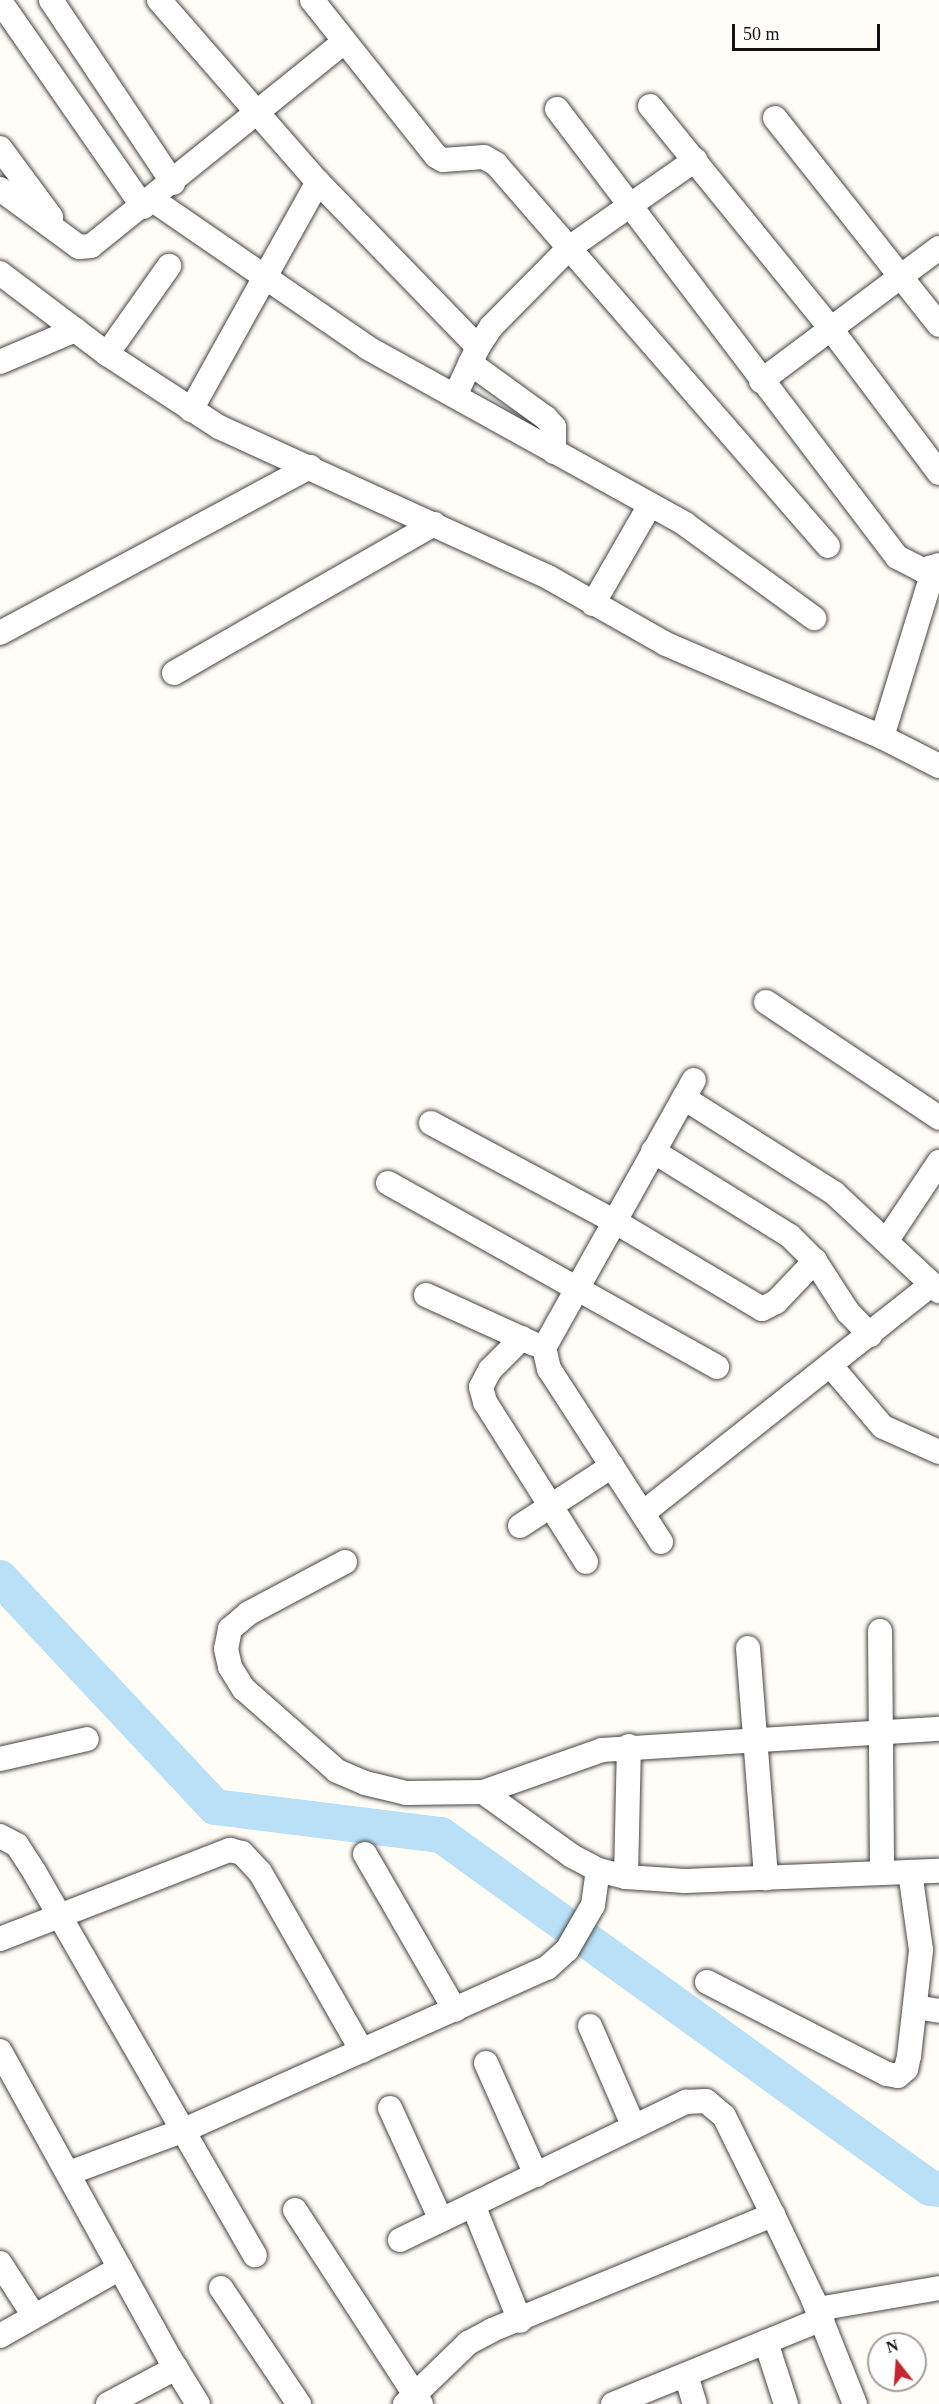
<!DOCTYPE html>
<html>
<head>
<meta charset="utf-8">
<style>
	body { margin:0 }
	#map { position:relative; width:939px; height:2404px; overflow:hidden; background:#fffdf5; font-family:Georgia,serif }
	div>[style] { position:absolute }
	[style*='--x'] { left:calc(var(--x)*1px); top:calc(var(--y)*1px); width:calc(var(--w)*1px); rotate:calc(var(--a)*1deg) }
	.river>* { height:36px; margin:-18px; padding:0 18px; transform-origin:18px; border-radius:18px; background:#b9e0f7 }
	.roads { filter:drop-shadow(0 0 2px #444) drop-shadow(0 0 2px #444) }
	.minor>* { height:24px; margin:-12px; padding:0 12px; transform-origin:12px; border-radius:12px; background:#fff }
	span { translate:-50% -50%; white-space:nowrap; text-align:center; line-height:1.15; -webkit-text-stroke:6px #fff; paint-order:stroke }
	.north { position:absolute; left:867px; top:2332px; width:60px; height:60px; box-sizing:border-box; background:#fff; border:2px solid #a0a0a0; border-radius:50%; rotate:343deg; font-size:16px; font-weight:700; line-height:24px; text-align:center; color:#111 }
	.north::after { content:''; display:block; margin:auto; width:21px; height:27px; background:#c4262e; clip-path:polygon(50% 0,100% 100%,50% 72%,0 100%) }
	.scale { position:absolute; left:732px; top:24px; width:148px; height:27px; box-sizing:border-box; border:3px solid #111; border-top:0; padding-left:8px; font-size:18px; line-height:21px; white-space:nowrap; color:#111; -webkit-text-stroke:4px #fff; paint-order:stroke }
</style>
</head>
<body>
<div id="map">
	<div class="river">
		<div style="--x:0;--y:1578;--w:314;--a:46.8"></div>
		<div style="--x:215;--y:1807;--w:228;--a:7.1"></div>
		<div style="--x:441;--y:1835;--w:603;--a:35.82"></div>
		<div style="--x:930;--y:2188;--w:9;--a:6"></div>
	</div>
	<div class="roads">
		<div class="minor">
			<div style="--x:51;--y:0;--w:220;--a:56.3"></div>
			<div style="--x:159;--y:0;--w:242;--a:48.9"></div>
			<div style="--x:318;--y:182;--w:230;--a:45.9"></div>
			<div style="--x:312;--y:0;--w:199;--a:51.5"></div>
			<div style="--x:436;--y:156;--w:8;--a:30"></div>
			<div style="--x:443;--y:160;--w:41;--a:-4.2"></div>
			<div style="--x:484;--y:157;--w:14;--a:30"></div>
			<div style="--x:496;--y:164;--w:506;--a:49.01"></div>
			<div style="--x:0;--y:1;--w:251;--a:55.2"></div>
			<div style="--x:650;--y:106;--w:287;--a:50.9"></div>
			<div style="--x:831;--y:329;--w:180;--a:53.1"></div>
			<div style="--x:557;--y:109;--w:562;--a:52.8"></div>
			<div style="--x:897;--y:557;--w:28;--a:27"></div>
			<div style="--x:922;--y:570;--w:18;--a:-16"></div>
			<div style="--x:775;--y:118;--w:264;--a:51.6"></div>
			<div style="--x:0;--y:148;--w:86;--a:53.5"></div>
			<div style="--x:0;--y:189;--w:98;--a:36.3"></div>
			<div style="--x:79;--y:247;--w:12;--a:-5"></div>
			<div style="--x:91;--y:246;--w:324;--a:-38.9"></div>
			<div style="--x:153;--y:200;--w:261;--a:34.5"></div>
			<div style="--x:368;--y:348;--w:363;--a:29"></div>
			<div style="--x:685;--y:524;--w:160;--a:36.1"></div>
			<div style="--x:0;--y:273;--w:134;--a:37.1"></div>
			<div style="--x:107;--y:354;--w:134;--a:33.1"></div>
			<div style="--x:219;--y:427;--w:362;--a:24.5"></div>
			<div style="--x:548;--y:577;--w:136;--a:29.6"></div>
			<div style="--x:666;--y:644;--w:235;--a:23.3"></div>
			<div style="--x:882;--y:737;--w:64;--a:27"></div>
			<div style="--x:107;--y:354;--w:108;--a:-54.8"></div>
			<div style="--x:0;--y:362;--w:82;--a:-23.1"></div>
			<div style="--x:470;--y:363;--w:94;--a:35.9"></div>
			<div style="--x:546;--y:418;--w:12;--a:48"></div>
			<div style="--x:554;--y:427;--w:25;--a:90"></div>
			<div style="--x:761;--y:381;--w:222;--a:-36.8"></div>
			<div style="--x:455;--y:396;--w:54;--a:-64.9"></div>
			<div style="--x:478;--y:347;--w:24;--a:-57"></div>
			<div style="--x:491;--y:327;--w:111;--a:-45.4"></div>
			<div style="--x:569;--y:248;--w:154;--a:-34.9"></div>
			<div style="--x:191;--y:410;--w:261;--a:-60.9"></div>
			<div style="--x:593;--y:604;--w:114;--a:-60.1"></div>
			<div style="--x:0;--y:633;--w:352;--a:-28.2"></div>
			<div style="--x:174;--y:673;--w:300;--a:-29.8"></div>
			<div style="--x:882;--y:737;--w:177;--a:-72.9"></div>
			<div style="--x:766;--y:1002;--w:208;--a:33.8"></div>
			<div style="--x:684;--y:1098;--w:178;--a:32.3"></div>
			<div style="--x:834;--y:1193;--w:144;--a:43"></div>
			<div style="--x:431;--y:1123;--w:208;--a:28.2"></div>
			<div style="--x:614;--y:1221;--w:172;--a:30.7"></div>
			<div style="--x:762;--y:1309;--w:16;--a:-27"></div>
			<div style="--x:776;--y:1302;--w:57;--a:-46.4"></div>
			<div style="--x:653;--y:1151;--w:161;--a:31.8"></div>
			<div style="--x:790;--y:1236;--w:35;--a:45"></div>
			<div style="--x:815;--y:1261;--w:61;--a:57.1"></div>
			<div style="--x:848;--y:1312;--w:32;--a:46"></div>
			<div style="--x:388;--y:1183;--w:377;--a:29.2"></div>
			<div style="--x:887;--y:1240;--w:94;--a:-56.3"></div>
			<div style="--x:426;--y:1295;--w:119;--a:24.4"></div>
			<div style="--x:522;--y:1338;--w:45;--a:135"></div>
			<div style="--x:490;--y:1370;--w:19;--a:118"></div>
			<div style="--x:481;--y:1387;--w:16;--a:75"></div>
			<div style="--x:485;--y:1402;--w:189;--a:57.7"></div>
			<div style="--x:831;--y:1366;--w:80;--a:49.6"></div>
			<div style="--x:883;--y:1427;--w:61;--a:24.1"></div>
			<div style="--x:643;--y:1513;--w:369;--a:-38.4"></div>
			<div style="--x:520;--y:1526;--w:110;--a:-33.1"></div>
			<div style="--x:661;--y:1542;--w:206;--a:-122.9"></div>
			<div style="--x:549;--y:1369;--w:22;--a:-103"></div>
			<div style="--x:544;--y:1348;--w:307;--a:-60.8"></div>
			<div style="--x:345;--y:1562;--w:109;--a:152"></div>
			<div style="--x:249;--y:1613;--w:25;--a:140"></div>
			<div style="--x:230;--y:1629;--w:20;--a:101"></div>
			<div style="--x:226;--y:1649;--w:18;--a:77"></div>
			<div style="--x:230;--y:1667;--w:26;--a:58"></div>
			<div style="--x:244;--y:1689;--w:124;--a:41.4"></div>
			<div style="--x:337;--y:1771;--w:30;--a:23"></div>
			<div style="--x:365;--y:1783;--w:42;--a:13.7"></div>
			<div style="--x:406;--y:1793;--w:77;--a:-0.7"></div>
			<div style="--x:483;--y:1792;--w:126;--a:-19.4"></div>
			<div style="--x:602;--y:1750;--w:338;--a:-3.6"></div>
			<div style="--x:880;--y:1631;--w:242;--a:89.5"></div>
			<div style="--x:748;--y:1648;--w:231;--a:85.5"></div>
			<div style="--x:0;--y:1759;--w:89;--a:-12.9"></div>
			<div style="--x:483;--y:1792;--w:110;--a:35.7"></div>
			<div style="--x:572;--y:1856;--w:30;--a:28"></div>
			<div style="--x:598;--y:1870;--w:29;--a:14"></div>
			<div style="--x:626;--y:1877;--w:59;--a:3.9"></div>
			<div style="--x:685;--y:1881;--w:254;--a:-2.3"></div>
			<div style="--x:0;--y:1836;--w:19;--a:28"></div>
			<div style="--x:17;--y:1845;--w:33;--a:57"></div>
			<div style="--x:35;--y:1873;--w:441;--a:60.1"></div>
			<div style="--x:365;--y:1854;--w:180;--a:60"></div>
			<div style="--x:626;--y:1877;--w:131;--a:-88.7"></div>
			<div style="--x:0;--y:1939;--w:247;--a:-21.2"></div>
			<div style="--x:230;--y:1850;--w:12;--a:14"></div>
			<div style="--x:242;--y:1853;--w:26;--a:47"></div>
			<div style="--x:260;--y:1872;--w:206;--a:60.3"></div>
			<div style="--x:707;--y:1982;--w:202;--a:27.1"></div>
			<div style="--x:887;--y:2074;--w:11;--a:10"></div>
			<div style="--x:898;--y:2076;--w:11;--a:-41"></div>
			<div style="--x:906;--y:2069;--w:13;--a:-77"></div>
			<div style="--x:909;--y:2056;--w:107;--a:-83.5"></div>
			<div style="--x:921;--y:1950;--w:79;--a:-98"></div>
			<div style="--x:915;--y:2007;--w:24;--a:9"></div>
			<div style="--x:590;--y:2026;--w:110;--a:66.5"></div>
			<div style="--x:0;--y:2051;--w:350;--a:61.1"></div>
			<div style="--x:169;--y:2357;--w:55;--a:58.3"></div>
			<div style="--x:486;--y:2063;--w:123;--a:65.9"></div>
			<div style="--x:390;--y:2108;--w:123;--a:65.5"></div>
			<div style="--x:69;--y:2173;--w:121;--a:-20.4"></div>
			<div style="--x:182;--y:2131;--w:400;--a:-24.1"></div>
			<div style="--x:547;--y:1968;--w:27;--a:-42"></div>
			<div style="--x:567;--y:1950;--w:52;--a:-60"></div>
			<div style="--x:593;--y:1905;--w:35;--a:-82"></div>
			<div style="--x:473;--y:2205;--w:125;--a:67.9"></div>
			<div style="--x:295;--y:2210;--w:231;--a:57"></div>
			<div style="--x:400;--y:2240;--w:318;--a:-25.8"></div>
			<div style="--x:686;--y:2102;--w:20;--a:-3"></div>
			<div style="--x:706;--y:2101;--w:23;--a:40"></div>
			<div style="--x:724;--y:2116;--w:110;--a:63.7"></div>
			<div style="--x:773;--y:2215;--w:93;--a:64.5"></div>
			<div style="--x:813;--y:2299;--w:113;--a:68.2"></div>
			<div style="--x:0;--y:2263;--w:63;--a:57.3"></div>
			<div style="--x:221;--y:2288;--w:140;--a:56.1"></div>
			<div style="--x:818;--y:2309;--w:123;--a:-9.8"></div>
			<div style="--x:0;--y:2336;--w:138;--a:-29.5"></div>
			<div style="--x:766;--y:2342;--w:65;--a:72.1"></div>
			<div style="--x:686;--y:2375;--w:30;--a:73"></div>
			<div style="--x:108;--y:2404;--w:77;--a:-27.9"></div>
			<div style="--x:405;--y:2404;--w:88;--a:-44.1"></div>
			<div style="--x:468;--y:2343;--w:27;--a:-28"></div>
			<div style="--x:492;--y:2330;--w:304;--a:-22.3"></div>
			<div style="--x:613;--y:2404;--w:226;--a:-22.1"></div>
		</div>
	</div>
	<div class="north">N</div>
	<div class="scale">50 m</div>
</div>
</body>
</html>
